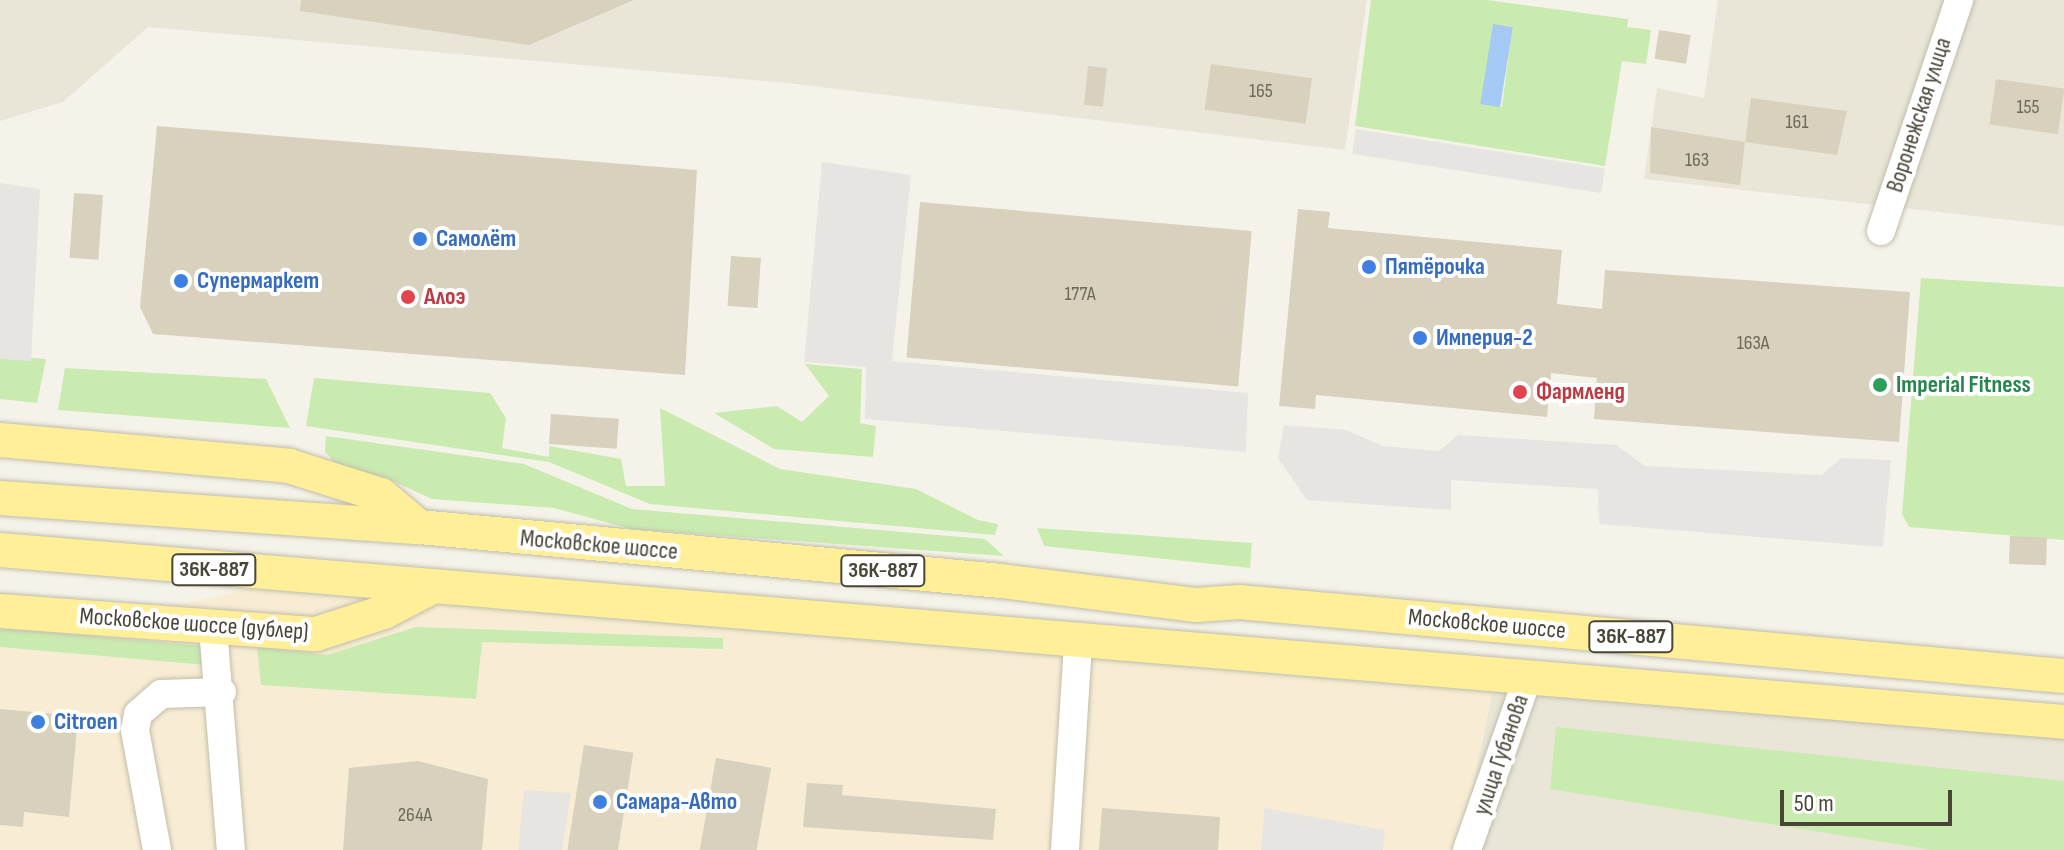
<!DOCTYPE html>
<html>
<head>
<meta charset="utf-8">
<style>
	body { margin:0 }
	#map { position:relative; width:2064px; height:850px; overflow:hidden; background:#f5f3e9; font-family:"Sofia Sans Condensed",sans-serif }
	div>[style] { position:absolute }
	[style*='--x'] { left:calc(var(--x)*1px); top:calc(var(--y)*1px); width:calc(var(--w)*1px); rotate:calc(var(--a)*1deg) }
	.residential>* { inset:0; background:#e9e6d7 }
	.commercial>* { inset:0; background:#f8edd4 }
	.green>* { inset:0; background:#c9ebb0; transform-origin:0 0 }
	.parking>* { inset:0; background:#e7e5e1; transform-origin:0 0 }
	.water>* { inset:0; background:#a3c9f4; transform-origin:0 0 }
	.building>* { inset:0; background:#d8d1be; transform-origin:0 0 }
	.roads { filter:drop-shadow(0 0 2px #c1bdab) drop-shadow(0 0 2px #c1bdab) }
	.minor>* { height:28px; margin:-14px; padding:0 14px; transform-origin:14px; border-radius:14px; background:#fff }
	.major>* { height:34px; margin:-17px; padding:0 17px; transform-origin:17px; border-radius:17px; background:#ffef98 }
	.dots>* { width:22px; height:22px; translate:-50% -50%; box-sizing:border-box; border:4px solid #fff; border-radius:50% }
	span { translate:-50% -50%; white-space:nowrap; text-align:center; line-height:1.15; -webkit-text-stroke:8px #fff; paint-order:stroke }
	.number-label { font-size:20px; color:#6d6859 }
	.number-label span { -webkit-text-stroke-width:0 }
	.shield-label span { padding:2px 6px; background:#fff; border:2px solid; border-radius:6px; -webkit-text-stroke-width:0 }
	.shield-label { font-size:22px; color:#494537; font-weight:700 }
	.street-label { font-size:24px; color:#494537 }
	.shop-label { font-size:24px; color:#366cbe; font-weight:700 }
	.left { translate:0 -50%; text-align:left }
	.health-label { font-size:24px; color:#be3a42; font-weight:700 }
	.leisure-label { font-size:24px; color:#27864d; font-weight:700 }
	.scale { position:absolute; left:1780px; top:790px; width:172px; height:36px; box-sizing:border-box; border:4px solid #494537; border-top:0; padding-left:10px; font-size:24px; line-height:28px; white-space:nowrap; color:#494537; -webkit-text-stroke:6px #fff; paint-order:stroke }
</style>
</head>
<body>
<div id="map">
	<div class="residential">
		<div style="clip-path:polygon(0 0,1367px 0,1345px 150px,787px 83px,148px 27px,63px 102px,0 121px)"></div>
		<div style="clip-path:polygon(1718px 0,2064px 0,2064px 226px,1644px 179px,1657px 88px,1704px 98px)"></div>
		<div style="clip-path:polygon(1493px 688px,2064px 738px,2064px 850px,1460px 850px)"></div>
	</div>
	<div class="commercial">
		<div style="clip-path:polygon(253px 588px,1493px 688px,1460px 850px,0 850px,0 593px,168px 607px)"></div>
	</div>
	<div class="green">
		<div style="clip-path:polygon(evenodd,1371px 0,1487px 0,1628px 19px,1627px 27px,1651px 30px,1646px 64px,1622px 61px,1605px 166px,1355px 126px,1371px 0,1493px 25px,1512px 27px,1502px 107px,1482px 104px,1493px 25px)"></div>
		<div style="clip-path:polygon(1921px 278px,2064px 287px,2064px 540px,1909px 527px,1902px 514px)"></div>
		<div style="clip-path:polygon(0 355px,46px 359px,37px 403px,0 399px)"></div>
		<div style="clip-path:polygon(805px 364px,862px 369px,860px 423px,876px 426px,873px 457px,774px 449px,714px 413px,777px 406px,802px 422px,829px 396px)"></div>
		<div style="clip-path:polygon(65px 368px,266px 379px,290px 428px,58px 410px)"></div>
		<div style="clip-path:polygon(314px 378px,490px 393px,506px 418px,502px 448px,549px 457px,549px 446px,621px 459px,626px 486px,665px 486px,660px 408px,780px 469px,916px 489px,978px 520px,998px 524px,995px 535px,650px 504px,549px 462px,306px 426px)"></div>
		<div style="clip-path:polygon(326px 436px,524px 464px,632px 509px,985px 539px,1004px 556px,631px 529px,554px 508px,432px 499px,386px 478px,341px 469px,325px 452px)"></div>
		<div style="clip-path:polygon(1037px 528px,1252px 543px,1250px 568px,1044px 546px)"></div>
		<div style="clip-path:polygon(416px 627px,723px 638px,723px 649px,482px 642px,476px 699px,261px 685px,257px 647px,327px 655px)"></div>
		<div style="left:0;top:628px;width:214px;height:19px;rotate:5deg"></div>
		<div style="clip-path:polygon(1556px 727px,2064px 781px,2064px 850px,1934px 850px,1550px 789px)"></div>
	</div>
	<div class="parking">
		<div style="left:1356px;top:129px;width:252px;height:25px;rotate:9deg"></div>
		<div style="clip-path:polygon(822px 162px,911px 175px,892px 361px,1248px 393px,1246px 452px,865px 419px,866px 367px,804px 362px)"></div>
		<div style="clip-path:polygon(0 183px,40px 189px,31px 361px,0 359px)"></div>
		<div style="clip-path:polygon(1284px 425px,1346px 430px,1383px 446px,1439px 451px,1458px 435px,1616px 445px,1645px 466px,1822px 475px,1841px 458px,1891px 460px,1883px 547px,1599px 524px,1598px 489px,1451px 480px,1451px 510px,1307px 500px,1278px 458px)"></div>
		<div style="clip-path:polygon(524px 790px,571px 793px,562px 850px,518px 850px)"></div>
		<div style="clip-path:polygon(1264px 808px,1385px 830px,1383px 850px,1261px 850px)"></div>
	</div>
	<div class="water">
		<div style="left:1493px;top:24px;width:20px;height:81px;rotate:9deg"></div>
	</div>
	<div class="building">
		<div style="clip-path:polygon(301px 0,634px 0,529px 45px,300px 11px)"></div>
		<div style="left:1659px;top:30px;width:32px;height:29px;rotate:9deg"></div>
		<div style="left:1211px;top:64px;width:102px;height:46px;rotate:8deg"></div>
		<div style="left:1088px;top:66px;width:19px;height:39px;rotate:6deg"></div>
		<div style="left:1996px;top:79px;width:69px;height:46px;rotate:8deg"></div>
		<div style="clip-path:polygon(1751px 98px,1847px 111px,1837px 155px,1745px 142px,1740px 185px,1650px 173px,1651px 127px,1745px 142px)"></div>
		<div style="clip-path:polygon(157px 126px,697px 170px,685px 375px,153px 334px,140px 307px)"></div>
		<div style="left:74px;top:193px;width:29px;height:65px;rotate:4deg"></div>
		<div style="left:920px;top:202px;width:333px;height:156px;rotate:5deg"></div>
		<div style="clip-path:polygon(1298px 209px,1330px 212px,1328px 228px,1562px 250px,1557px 304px,1602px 309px,1605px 270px,1910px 292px,1899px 442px,1594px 419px,1597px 378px,1551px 373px,1547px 417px,1316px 395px,1315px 409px,1279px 406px)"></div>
		<div style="left:731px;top:256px;width:30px;height:50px;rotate:4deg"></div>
		<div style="left:551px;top:414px;width:68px;height:30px;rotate:4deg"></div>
		<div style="left:2010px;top:536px;width:37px;height:28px;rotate:2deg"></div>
		<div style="clip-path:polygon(0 709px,78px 716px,69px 817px,24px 812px,23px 827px,0 825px)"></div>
		<div style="left:584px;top:745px;width:50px;height:106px;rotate:9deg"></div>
		<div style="left:716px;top:758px;width:56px;height:94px;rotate:10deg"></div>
		<div style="clip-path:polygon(418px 761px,488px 779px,482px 850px,343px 850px,349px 768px)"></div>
		<div style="clip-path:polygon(807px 783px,843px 785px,842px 795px,996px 809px,993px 840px,803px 827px)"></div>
		<div style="clip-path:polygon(1102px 808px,1220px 817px,1218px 850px,1099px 850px)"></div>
	</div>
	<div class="roads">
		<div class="minor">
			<div style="--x:1881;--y:231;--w:244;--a:-71.3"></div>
			<div style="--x:213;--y:628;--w:223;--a:85.4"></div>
			<div style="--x:157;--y:850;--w:122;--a:-100.4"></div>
			<div style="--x:135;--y:730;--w:16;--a:-79"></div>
			<div style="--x:138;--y:714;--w:30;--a:-41"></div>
			<div style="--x:161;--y:694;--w:61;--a:-1.9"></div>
			<div style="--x:1065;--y:850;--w:207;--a:-86.4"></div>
			<div style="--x:1467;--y:850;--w:183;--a:-70.6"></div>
		</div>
		<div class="major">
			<div style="--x:0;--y:440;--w:290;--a:5.1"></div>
			<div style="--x:289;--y:466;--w:96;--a:17.5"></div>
			<div style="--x:381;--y:495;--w:50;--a:40.1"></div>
			<div style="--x:0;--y:498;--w:420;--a:4"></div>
			<div style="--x:419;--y:527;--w:584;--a:5.3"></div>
			<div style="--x:1001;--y:581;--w:197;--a:7"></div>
			<div style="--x:1197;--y:605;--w:42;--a:-4.1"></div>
			<div style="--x:1239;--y:602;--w:828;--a:5.13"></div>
			<div style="--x:0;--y:550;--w:2071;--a:4.76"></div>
			<div style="--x:0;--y:611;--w:317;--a:4.2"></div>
			<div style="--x:316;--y:634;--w:71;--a:-17.9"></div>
			<div style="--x:384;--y:612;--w:50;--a:-27.6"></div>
		</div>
	</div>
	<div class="dots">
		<div style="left:420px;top:239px;background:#3f7fe0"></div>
		<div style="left:1369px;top:267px;background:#3f7fe0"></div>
		<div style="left:181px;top:281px;background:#3f7fe0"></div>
		<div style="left:408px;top:297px;background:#e0444e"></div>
		<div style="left:1420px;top:338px;background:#3f7fe0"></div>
		<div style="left:1880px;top:385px;background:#2e9e5b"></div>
		<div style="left:1520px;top:392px;background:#e0444e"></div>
		<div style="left:38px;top:722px;background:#3f7fe0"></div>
		<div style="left:600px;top:802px;background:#3f7fe0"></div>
	</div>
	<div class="number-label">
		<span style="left:1261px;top:91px">165</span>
		<span style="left:2028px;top:107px">155</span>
		<span style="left:1797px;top:122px">161</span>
		<span style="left:1697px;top:160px">163</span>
		<span style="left:1080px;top:294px">177А</span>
		<span style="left:1753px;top:343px">163А</span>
		<span style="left:415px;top:815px">264А</span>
	</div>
	<div class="shield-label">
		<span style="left:214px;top:570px">36К-887</span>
		<span style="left:883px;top:571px">36К-887</span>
		<span style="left:1631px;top:637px">36К-887</span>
	</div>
	<div class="street-label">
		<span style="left:1919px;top:115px;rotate:-72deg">Воронежская улица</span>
		<span style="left:599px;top:545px;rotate:5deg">Московское шоссе</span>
		<span style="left:194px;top:624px;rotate:4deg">Московское шоссе (дублер)</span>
		<span style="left:1487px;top:624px;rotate:5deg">Московское шоссе</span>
		<span style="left:1501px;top:755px;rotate:-71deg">улица Губанова</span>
	</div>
	<div class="shop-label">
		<span class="left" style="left:436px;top:239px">Самолёт</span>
		<span class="left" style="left:1385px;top:267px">Пятёрочка</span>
		<span class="left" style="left:197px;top:281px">Супермаркет</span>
		<span class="left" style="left:1436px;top:338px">Империя-2</span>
		<span class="left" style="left:54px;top:722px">Citroen</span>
		<span class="left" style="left:616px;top:802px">Самара-Авто</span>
	</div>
	<div class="health-label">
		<span class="left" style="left:424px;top:297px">Алоэ</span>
		<span class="left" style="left:1536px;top:392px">Фармленд</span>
	</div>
	<div class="leisure-label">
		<span class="left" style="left:1896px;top:385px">Imperial Fitness</span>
	</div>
	<div class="scale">50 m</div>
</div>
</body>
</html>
